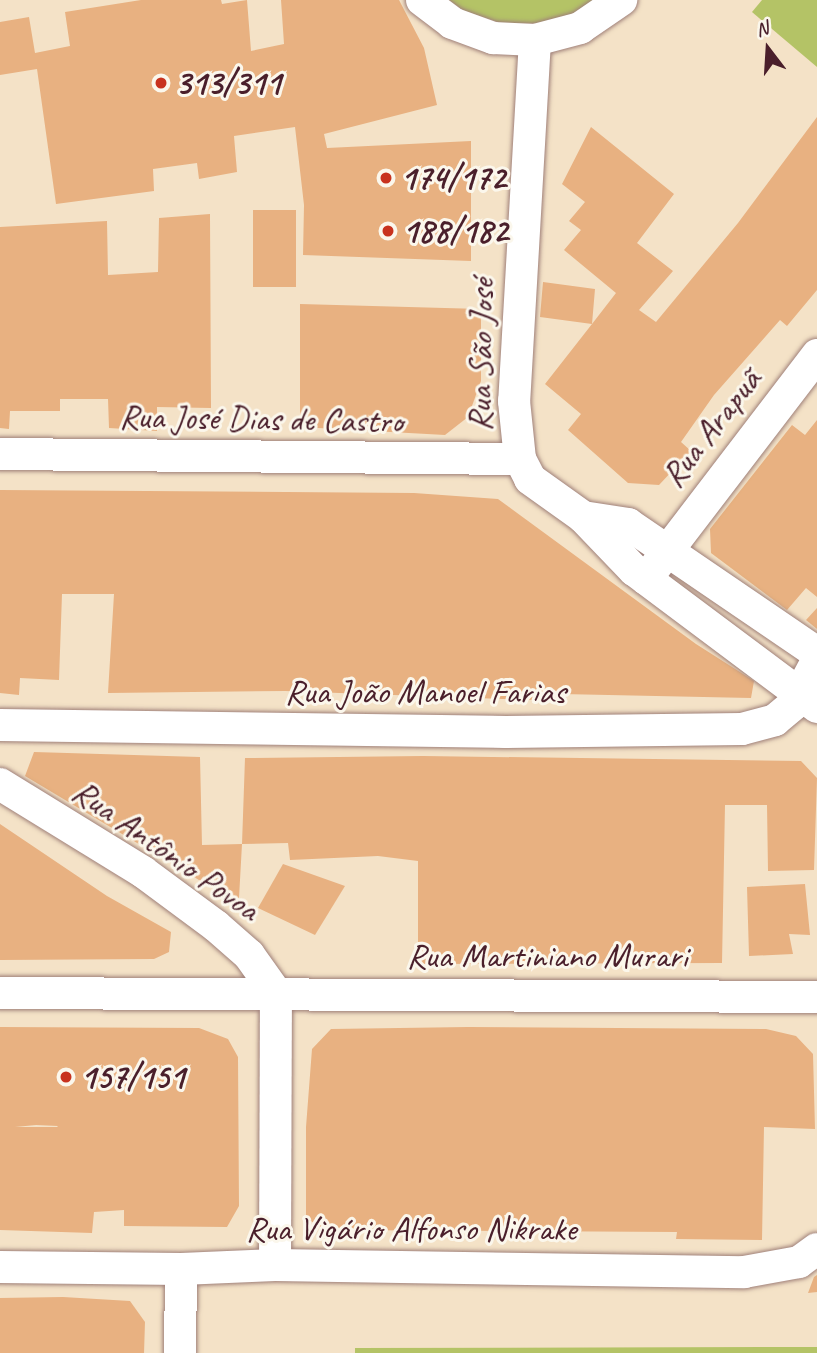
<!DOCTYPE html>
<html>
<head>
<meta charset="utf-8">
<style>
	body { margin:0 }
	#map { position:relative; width:817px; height:1353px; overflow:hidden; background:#f4e2c7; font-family:Caveat,sans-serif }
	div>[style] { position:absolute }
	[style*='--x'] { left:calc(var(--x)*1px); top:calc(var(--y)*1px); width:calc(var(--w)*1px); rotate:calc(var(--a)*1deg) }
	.green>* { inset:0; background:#b4c366 }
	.building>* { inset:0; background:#e8b181; transform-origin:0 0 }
	.roads { filter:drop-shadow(0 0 2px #9f8079) drop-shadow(0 0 2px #9f8079) }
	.minor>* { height:32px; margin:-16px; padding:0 16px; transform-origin:16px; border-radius:16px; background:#fff }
	.dots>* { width:19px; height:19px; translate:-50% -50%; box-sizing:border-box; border:4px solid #fbf7ec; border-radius:50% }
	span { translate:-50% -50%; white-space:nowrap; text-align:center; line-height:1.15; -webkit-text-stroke:6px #fbf7ec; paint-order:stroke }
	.poi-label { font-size:35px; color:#4a1f2b; font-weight:700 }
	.left { translate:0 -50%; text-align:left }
	.street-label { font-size:35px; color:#4a1f2b }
	.north { position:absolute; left:733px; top:14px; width:70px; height:70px; -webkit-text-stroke:5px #fbf7ec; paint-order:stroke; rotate:343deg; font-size:19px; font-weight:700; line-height:28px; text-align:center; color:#4a1f2b }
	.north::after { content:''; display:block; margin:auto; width:24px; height:32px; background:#4a1f2b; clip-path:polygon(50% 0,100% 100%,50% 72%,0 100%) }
</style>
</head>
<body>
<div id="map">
	<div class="green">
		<div style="clip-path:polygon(449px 0,598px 0,586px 10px,546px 23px,504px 24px,464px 11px)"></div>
		<div style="clip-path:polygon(762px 0,817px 0,817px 67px,752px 12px)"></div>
		<div style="clip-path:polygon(817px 1347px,817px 1353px,355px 1353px,355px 1348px)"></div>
	</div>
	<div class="building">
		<div style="clip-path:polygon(141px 0,221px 0,222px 4px,247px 0,251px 51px,284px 44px,281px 0,399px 0,424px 48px,437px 105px,324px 134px,327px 148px,471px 141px,471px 261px,303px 255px,304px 205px,295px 127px,234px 136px,237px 172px,199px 179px,197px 163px,153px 169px,154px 191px,56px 204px,37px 69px,0 75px,0 22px,29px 17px,35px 53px,70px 46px,65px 12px)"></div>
		<div style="clip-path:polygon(817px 117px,817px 290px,787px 326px,780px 320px,714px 395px,681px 442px,691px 451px,659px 485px,628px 483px,568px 430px,581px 414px,545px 384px,592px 324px,540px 317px,543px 282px,595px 289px,592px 324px,616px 293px,564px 250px,581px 230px,569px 221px,585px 202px,562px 184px,591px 127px,674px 194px,637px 243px,673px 271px,639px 310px,656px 322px,738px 223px)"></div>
		<div style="left:296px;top:210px;width:77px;height:43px;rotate:90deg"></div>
		<div style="clip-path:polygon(210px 214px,211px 408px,157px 407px,157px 431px,109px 428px,108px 399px,60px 399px,60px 411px,10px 411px,9px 429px,0 428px,0 227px,107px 221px,108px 275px,158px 272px,159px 218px)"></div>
		<div style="clip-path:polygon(300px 304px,481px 309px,481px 381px,468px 417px,445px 435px,300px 427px)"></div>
		<div style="clip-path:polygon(817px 420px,817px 597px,806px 588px,787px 610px,711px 553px,710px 529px,792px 425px,805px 435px)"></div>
		<div style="clip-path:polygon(0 490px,414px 493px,498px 499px,696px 644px,754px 681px,751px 698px,561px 694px,561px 701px,285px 691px,108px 693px,114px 594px,62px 594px,59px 680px,20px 678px,19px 695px,0 693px)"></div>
		<div style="clip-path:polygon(817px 608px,817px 629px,806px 620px)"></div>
		<div style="clip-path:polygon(34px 752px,200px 757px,202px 845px,242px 844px,239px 898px,199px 880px,25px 776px)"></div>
		<div style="clip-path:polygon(423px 756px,801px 761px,817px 778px,814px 870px,768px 871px,767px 805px,725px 805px,722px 963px,418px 964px,418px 861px,378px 856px,290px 860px,288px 843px,242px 844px,245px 758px)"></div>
		<div style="clip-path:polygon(0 824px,107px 896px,171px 932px,169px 952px,154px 959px,0 960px)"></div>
		<div style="clip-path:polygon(283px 864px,345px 886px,315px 935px,258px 908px)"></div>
		<div style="clip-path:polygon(805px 884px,810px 935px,789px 934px,793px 954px,749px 956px,747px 887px)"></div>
		<div style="clip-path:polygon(evenodd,0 1027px,199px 1028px,228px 1039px,238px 1057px,239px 1206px,227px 1227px,124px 1226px,124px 1210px,94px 1212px,92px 1233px,0 1230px,0 1027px,36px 1125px,58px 1126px,57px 1127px,15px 1127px,36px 1125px)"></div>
		<div style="clip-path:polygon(468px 1027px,766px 1029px,796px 1036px,813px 1054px,815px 1129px,764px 1127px,762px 1240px,676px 1239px,677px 1232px,325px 1230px,306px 1218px,306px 1127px,312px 1049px,331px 1029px)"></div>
		<div style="clip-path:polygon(817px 1275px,817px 1292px,808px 1293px,814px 1277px)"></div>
		<div style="clip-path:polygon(63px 1297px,130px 1301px,145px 1322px,144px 1353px,0 1353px,0 1298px)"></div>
	</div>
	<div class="roads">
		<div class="minor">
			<div style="--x:422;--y:0;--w:38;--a:37"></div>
			<div style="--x:452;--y:23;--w:44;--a:20.1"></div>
			<div style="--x:493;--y:38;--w:42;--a:2.7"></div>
			<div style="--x:535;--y:40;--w:47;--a:-14.9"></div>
			<div style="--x:580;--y:28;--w:50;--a:-34.3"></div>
			<div style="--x:535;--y:40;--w:362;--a:93.3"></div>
			<div style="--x:514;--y:401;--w:58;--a:84.1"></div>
			<div style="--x:520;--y:459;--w:22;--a:63"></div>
			<div style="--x:530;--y:479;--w:65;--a:35.6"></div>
			<div style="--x:583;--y:517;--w:74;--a:46.1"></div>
			<div style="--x:634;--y:570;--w:229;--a:36.8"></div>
			<div style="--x:0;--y:454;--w:520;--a:0.55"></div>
			<div style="--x:583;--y:517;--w:46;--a:8.8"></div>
			<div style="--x:628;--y:524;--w:229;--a:34.3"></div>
			<div style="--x:646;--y:579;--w:282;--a:-52.6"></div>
			<div style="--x:0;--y:725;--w:506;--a:0.79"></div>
			<div style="--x:506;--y:732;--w:236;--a:-0.7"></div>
			<div style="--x:742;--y:729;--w:34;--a:-15"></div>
			<div style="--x:775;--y:720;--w:25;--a:-40"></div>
			<div style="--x:794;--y:704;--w:49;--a:-61.9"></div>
			<div style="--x:0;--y:784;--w:168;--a:31.6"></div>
			<div style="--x:143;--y:872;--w:91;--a:36.5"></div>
			<div style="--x:216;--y:926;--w:44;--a:41.3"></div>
			<div style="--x:249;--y:955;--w:47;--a:54.6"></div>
			<div style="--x:0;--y:993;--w:817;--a:0.28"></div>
			<div style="--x:275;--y:1265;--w:272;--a:-89.8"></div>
			<div style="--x:0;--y:1267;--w:181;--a:0.6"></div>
			<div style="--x:181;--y:1269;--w:94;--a:-2.4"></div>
			<div style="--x:275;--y:1265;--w:469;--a:0.9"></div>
			<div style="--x:744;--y:1272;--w:56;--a:-10.3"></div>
			<div style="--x:799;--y:1262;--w:22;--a:-36"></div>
			<div style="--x:180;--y:1353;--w:84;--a:-89.3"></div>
		</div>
	</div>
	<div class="dots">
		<div style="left:161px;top:83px;background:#c8321e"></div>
		<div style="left:386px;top:178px;background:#c8321e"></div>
		<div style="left:388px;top:231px;background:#c8321e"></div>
		<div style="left:66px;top:1077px;background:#c8321e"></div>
	</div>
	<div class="poi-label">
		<span class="left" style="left:175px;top:83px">313/311</span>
		<span class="left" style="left:400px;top:178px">174/172</span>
		<span class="left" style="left:402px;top:231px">188/182</span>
		<span class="left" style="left:80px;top:1077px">157/151</span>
	</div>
	<div class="street-label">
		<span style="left:481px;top:355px;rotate:-89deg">Rua São José</span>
		<span style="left:261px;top:419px;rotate:1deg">Rua José Dias de Castro</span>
		<span style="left:711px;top:428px;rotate:-52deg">Rua Arapuã</span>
		<span style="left:425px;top:692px">Rua João Manoel Farias</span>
		<span style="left:166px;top:850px;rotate:35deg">Rua Antônio Povoa</span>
		<span style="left:547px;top:956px">Rua Martiniano Murari</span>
		<span style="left:411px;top:1229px">Rua Vigário Alfonso Nikrake</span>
	</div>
	<div class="north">N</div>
</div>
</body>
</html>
